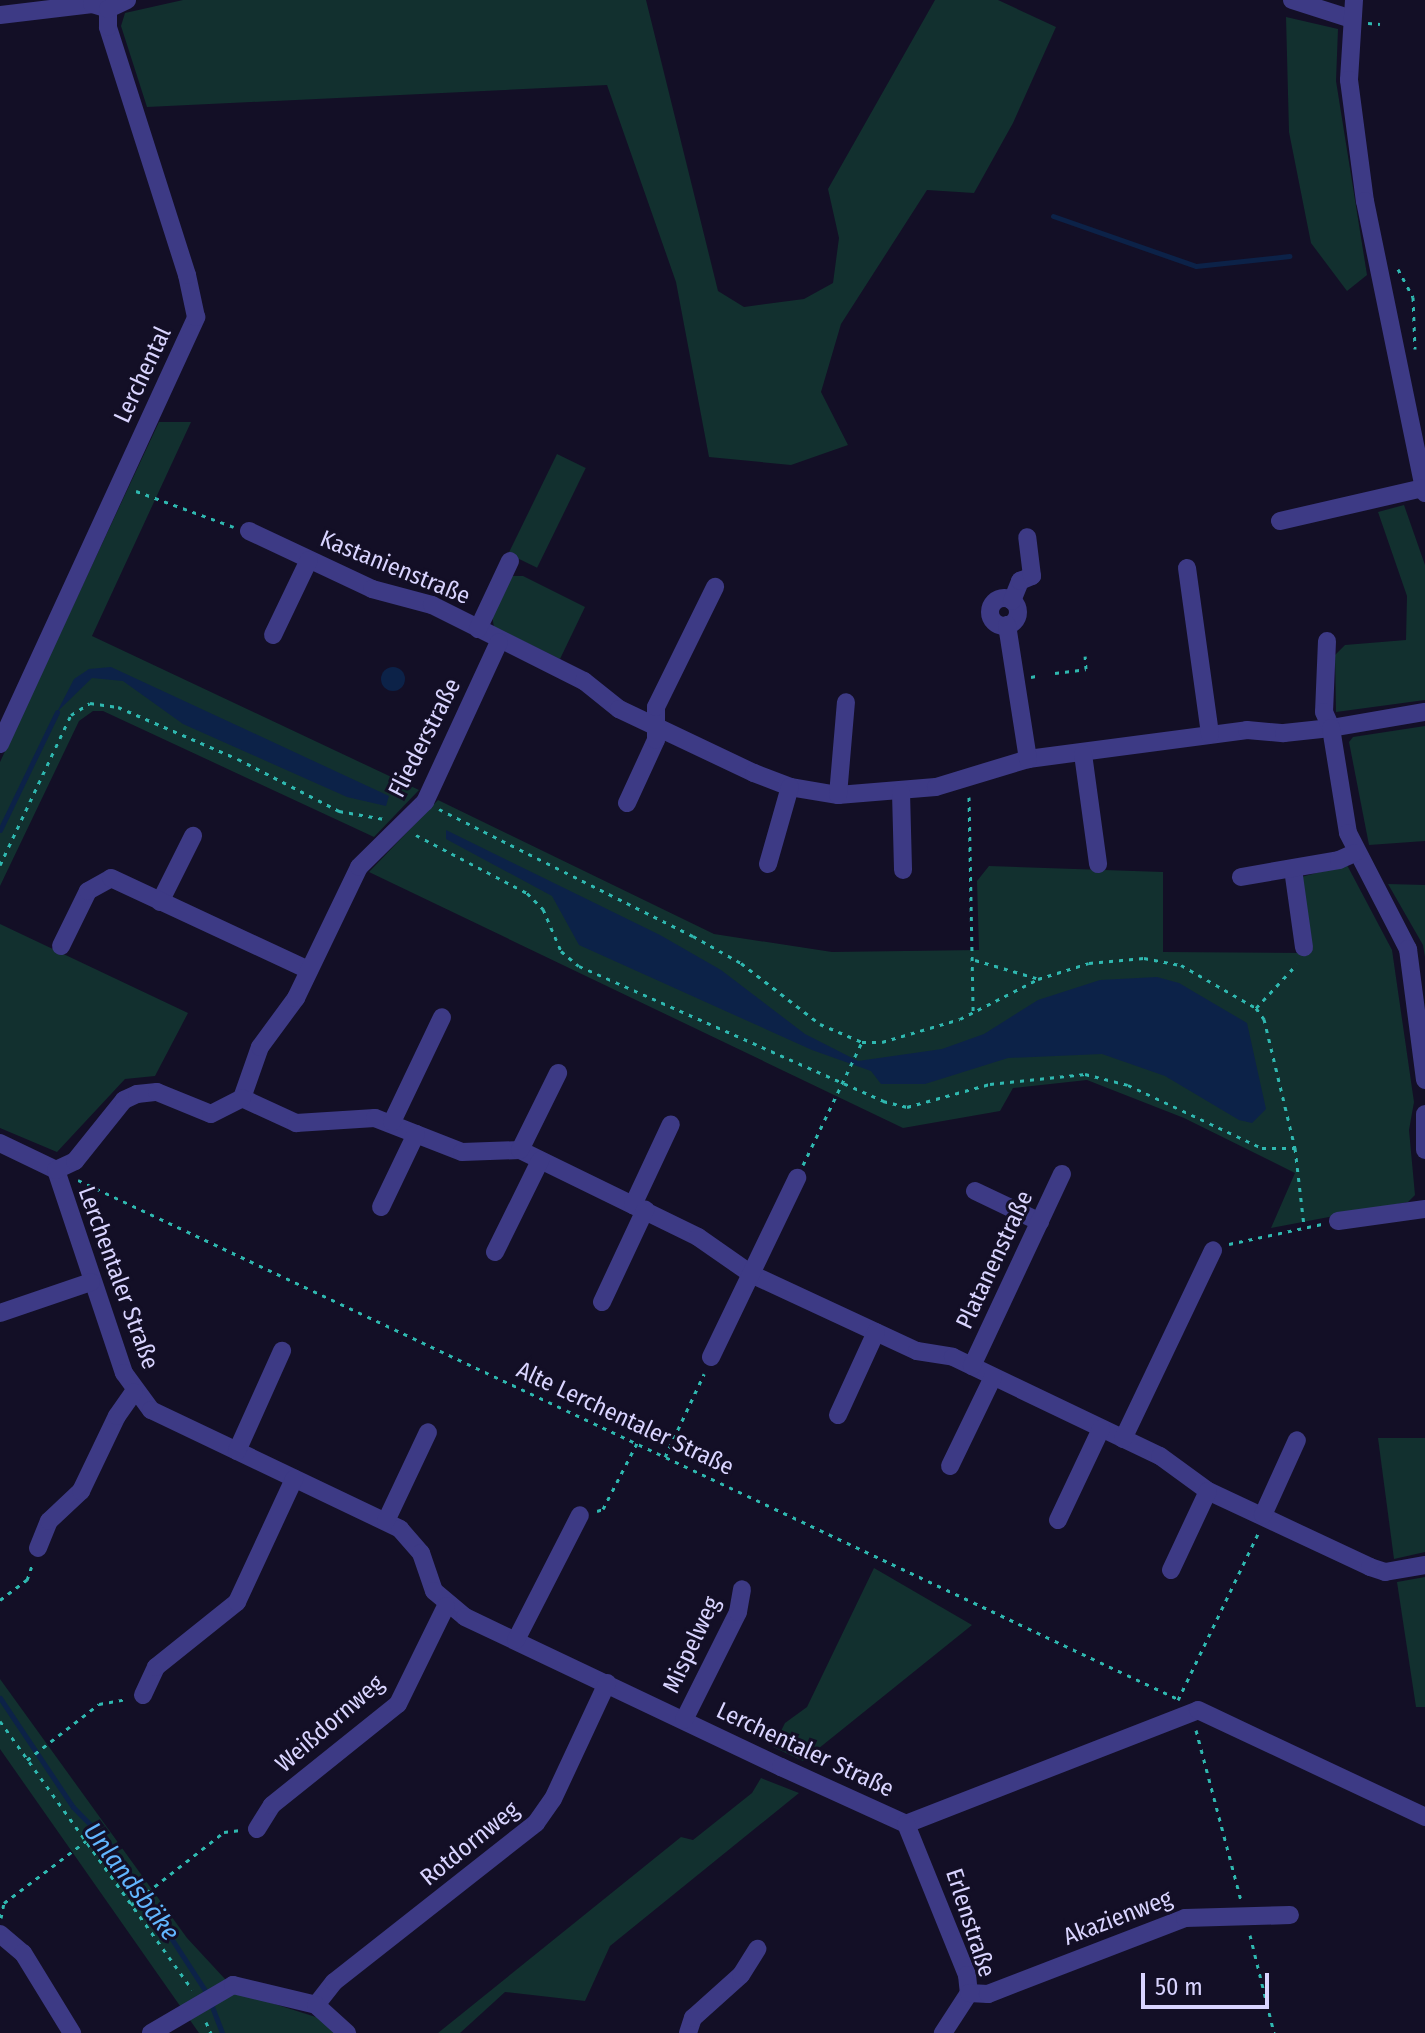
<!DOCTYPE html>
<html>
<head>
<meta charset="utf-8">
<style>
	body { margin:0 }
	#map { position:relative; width:1425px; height:2033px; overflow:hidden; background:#130f26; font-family:"Fira Sans Condensed",sans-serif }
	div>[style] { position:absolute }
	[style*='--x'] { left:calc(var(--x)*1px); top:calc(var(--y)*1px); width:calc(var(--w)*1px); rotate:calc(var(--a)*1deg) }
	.green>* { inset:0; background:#12302f; transform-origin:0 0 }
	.water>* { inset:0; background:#0c2248 }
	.round { border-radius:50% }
	.stream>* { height:5px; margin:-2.5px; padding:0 2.5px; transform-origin:2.5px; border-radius:2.5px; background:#0c2248 }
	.path>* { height:3px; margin-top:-1.5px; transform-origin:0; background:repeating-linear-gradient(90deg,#2fb8b0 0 4px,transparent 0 10px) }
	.minor>* { height:18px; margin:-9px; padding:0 9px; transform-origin:9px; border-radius:9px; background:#3d3a85 }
	.minor>.ring { margin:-9px; padding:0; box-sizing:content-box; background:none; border:18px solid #3d3a85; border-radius:50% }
	span { translate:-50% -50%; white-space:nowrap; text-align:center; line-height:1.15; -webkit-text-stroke:6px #130f26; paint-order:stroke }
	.street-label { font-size:24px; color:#d9d4ff }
	.water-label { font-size:26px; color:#62b6ff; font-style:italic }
	.scale { position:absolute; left:1141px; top:1973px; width:128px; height:36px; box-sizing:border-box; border:4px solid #d9d4ff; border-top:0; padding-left:10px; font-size:24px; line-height:28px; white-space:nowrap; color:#d9d4ff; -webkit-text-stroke:6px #130f26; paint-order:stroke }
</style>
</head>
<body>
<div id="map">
	<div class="green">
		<div style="clip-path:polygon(183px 0,646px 0,718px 291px,744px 307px,804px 299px,833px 283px,839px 238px,828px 189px,935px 0,998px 0,1056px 27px,1013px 123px,974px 193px,927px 190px,841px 324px,821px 392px,848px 445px,791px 465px,709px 457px,676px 282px,607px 85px,147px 107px,121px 26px,125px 13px)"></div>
		<div style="clip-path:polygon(1286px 17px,1338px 29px,1336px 81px,1367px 275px,1347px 291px,1311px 243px,1289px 132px)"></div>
		<div style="clip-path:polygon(159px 422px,191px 422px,92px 636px,419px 790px,374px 837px,103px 711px,93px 711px,79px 721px,0 886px,0 762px)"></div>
		<div style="left:557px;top:454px;width:32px;height:111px;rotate:26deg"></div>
		<div style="clip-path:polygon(1404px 505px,1425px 565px,1425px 700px,1336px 712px,1335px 655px,1345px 645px,1406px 640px,1407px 596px,1378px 512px)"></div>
		<div style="clip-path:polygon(511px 576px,523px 576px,585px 607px,560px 659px,494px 627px,492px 616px)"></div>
		<div style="clip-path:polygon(1425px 726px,1425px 841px,1369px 845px,1349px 742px,1353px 737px)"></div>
		<div style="clip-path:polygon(438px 800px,714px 934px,832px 952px,979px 950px,977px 881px,989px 866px,1163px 872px,1163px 952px,1307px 953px,1301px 877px,1347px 865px,1392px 950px,1414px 1102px,1409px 1130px,1415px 1195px,1408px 1202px,1271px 1228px,1295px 1173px,1184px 1118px,1087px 1080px,1013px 1088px,1000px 1111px,903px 1128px,369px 872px)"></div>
		<div style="clip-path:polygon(1388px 884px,1425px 885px,1425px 957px,1423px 945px)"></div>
		<div style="clip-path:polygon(0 924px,188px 1013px,155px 1076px,125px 1079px,57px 1152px,0 1128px)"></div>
		<div style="clip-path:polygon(1378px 1438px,1425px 1438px,1425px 1552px,1394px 1559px)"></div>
		<div style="clip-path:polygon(874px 1568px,972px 1625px,803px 1761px,773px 1747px,785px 1723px,807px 1707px)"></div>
		<div style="clip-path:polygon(1425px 1577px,1425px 1707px,1416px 1707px,1397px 1582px)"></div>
		<div style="clip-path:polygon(0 1679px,187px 1938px,237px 1992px,319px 2018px,342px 2033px,199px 2033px,0 1749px)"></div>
		<div style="clip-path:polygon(761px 1778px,799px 1793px,610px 1946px,585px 2001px,505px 1992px,460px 2033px,438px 2033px,681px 1837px,693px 1840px,752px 1793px)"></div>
	</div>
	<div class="water">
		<div class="round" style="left:381px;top:667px;width:24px;height:24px"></div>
		<div style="clip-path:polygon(111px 667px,389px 796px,386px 806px,347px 797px,183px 724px,123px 681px,92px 678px,57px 712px,74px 679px,89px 669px)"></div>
		<div style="clip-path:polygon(446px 830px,660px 935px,721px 970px,805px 1034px,858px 1061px,942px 1049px,984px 1034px,1038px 1000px,1100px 980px,1157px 977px,1179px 983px,1247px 1023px,1266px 1109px,1252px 1123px,1239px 1120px,1165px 1076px,1102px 1054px,1008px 1058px,925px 1084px,881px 1084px,871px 1071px,812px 1050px,579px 945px,552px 896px,446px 839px)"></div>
	</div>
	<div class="stream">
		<div style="--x:1053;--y:216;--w:151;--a:19.3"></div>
		<div style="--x:1196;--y:266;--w:94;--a:-6.1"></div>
		<div style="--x:0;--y:830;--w:131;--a:-64.2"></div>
		<div style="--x:0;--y:1698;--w:131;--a:56.2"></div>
		<div style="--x:73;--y:1807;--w:56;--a:45.7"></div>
		<div style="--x:112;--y:1847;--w:176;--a:57"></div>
		<div style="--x:211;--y:2004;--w:31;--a:69"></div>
	</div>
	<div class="path">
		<div style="--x:1368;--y:23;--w:12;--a:5"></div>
		<div style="--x:1398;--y:269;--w:32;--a:62"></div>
		<div style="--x:1413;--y:297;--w:52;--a:87.8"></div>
		<div style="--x:136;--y:491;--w:104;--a:20.2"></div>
		<div style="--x:1055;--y:673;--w:31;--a:-7"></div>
		<div style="--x:1086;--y:669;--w:13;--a:-94"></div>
		<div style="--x:1031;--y:677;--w:10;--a:-11"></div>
		<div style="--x:969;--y:797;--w:216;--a:88.9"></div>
		<div style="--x:439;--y:809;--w:284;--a:26.6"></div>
		<div style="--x:693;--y:936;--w:55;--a:29.4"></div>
		<div style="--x:741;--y:963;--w:100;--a:37.7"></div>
		<div style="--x:820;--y:1024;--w:46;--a:23.2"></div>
		<div style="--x:862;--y:1042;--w:20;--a:0"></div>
		<div style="--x:882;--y:1042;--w:81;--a:-16.4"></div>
		<div style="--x:960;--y:1019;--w:88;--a:-27.1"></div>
		<div style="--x:1038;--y:979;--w:53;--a:-17.4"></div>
		<div style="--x:1089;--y:963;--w:55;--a:-5.2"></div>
		<div style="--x:1144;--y:958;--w:38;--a:11"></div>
		<div style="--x:1181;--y:965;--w:86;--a:29.8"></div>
		<div style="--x:1256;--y:1008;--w:14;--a:54"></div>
		<div style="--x:1264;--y:1019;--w:133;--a:76.5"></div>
		<div style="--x:1295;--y:1148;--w:79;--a:83.4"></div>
		<div style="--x:416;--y:835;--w:125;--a:27.6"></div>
		<div style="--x:527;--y:893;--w:23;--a:45"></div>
		<div style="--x:543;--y:909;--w:46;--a:66.8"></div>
		<div style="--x:561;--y:951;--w:23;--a:40"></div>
		<div style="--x:579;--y:966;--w:333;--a:23.9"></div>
		<div style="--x:883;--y:1101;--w:25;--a:14"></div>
		<div style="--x:907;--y:1107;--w:86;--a:-15.5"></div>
		<div style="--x:990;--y:1084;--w:96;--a:-6"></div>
		<div style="--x:1085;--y:1074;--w:44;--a:14.3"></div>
		<div style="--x:1128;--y:1085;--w:148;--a:25.2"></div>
		<div style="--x:1262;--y:1148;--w:33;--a:0"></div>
		<div style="--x:0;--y:865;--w:166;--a:-64.7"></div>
		<div style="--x:71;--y:715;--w:22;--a:-32"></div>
		<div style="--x:90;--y:703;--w:28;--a:8"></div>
		<div style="--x:118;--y:707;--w:131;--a:23.4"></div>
		<div style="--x:238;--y:759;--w:114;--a:27.2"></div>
		<div style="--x:339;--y:811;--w:46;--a:10.1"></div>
		<div style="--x:975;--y:960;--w:64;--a:16.4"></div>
		<div style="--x:1256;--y:1008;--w:60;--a:-47"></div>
		<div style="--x:803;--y:1165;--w:136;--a:-64.4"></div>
		<div style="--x:78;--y:1180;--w:1216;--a:25.26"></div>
		<div style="--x:1229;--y:1244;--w:95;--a:-12.1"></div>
		<div style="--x:665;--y:1457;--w:92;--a:-64.8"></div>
		<div style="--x:597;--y:1511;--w:6;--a:-18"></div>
		<div style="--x:603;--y:1509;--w:74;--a:-62.7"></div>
		<div style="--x:0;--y:1600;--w:34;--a:-37"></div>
		<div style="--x:27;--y:1580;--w:18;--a:-71"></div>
		<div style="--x:1178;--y:1700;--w:184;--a:-64.3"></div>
		<div style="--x:0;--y:1721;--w:330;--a:54.4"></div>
		<div style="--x:1196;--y:1730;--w:176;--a:75.2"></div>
		<div style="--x:27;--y:1760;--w:91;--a:-37.9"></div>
		<div style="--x:99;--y:1704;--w:28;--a:-10"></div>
		<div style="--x:131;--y:1905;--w:118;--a:-38.1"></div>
		<div style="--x:224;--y:1832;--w:17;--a:-7"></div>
		<div style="--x:1;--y:1918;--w:15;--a:-79"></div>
		<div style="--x:4;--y:1903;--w:103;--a:-37.1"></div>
		<div style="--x:1250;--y:1935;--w:101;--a:76.2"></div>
		<div style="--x:206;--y:2022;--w:12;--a:66"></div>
	</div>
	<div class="minor">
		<div style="--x:1292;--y:0;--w:63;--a:17.6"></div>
		<div style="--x:1354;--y:0;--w:80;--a:93.6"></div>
		<div style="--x:1349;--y:80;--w:122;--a:82.5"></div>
		<div style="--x:1365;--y:201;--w:298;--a:78.4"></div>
		<div style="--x:0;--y:15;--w:93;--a:-6.8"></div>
		<div style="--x:92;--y:4;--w:17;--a:17"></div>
		<div style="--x:1280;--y:521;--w:147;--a:-13"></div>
		<div style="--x:249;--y:531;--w:136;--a:25.2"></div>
		<div style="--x:372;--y:589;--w:62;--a:14.9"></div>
		<div style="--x:432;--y:605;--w:170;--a:26.6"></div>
		<div style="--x:584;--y:681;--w:45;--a:38.7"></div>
		<div style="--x:619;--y:709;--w:149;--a:25.4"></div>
		<div style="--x:754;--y:773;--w:39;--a:21"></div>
		<div style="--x:790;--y:787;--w:49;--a:9.5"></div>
		<div style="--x:838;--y:795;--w:98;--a:-4.7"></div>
		<div style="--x:936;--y:787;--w:96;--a:-16.9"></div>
		<div style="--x:1028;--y:759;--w:221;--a:-7.5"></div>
		<div style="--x:1247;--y:730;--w:37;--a:5"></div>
		<div style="--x:1284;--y:733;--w:47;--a:-6.1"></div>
		<div style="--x:1331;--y:728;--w:95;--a:-9.7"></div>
		<div style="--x:1187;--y:568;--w:168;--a:82.1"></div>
		<div class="ring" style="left:990px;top:598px;width:10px;height:10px"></div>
		<div style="--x:1012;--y:601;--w:22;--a:-68"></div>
		<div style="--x:1020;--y:581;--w:13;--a:-23"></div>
		<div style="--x:1032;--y:576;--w:39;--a:-97"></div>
		<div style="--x:1007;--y:625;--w:136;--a:81.1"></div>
		<div style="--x:478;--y:629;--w:75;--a:-64.8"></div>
		<div style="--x:273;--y:635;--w:83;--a:-64.4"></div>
		<div style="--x:1327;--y:641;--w:71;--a:92.4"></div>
		<div style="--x:1324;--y:712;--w:17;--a:66"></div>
		<div style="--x:1331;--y:728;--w:106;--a:80.8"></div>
		<div style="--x:1348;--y:833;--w:131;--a:62.7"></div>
		<div style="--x:1408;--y:949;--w:132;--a:82.6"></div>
		<div style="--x:0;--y:744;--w:470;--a:-65.3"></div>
		<div style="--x:196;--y:317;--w:43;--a:-102.1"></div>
		<div style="--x:187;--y:275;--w:260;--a:-107.7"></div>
		<div style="--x:108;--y:27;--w:18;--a:-90"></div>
		<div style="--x:108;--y:9;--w:21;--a:-25"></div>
		<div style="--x:1083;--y:754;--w:111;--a:82.2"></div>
		<div style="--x:901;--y:792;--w:78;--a:88.5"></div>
		<div style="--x:838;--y:795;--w:93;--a:-85.1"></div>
		<div style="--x:627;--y:803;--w:69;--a:-65.3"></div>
		<div style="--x:656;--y:740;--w:33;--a:-90"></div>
		<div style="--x:656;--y:707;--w:134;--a:-63.8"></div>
		<div style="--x:768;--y:864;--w:80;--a:-74.1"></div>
		<div style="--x:1293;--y:869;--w:79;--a:82"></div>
		<div style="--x:1241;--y:877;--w:99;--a:-9.8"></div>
		<div style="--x:1339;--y:860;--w:17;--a:-24"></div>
		<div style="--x:160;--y:902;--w:74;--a:-63.4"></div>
		<div style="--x:61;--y:946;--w:61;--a:-63.9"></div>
		<div style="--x:88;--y:891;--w:26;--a:-29"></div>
		<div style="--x:111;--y:878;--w:217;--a:25"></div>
		<div style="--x:242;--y:1098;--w:60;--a:24.8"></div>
		<div style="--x:296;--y:1123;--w:79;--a:-3.6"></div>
		<div style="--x:375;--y:1118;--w:93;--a:21.3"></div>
		<div style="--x:462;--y:1152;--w:58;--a:-2"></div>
		<div style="--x:520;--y:1150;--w:198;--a:26"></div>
		<div style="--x:698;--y:1237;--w:65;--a:34.9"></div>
		<div style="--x:751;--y:1274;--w:183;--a:24.9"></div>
		<div style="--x:917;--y:1351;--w:36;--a:9"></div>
		<div style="--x:953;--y:1357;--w:229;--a:25.6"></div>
		<div style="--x:1160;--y:1456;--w:59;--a:36.1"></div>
		<div style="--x:1208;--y:1491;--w:179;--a:25.1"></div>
		<div style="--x:1370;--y:1567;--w:16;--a:18"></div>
		<div style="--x:1385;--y:1572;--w:41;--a:-9.9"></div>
		<div style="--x:242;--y:1098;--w:54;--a:-70.6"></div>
		<div style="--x:260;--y:1047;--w:61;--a:-53.7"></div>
		<div style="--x:296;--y:998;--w:145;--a:-64.3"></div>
		<div style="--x:359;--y:867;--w:93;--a:-44.6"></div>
		<div style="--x:425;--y:802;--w:176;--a:-65.2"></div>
		<div style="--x:1425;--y:1114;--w:36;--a:90"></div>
		<div style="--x:392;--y:1122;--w:116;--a:-64.5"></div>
		<div style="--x:0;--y:1143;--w:62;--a:25.7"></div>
		<div style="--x:520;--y:1150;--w:86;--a:-63.7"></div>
		<div style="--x:56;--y:1170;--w:214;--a:71.5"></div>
		<div style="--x:124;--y:1373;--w:46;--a:53.9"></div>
		<div style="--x:151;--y:1410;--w:276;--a:25.5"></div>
		<div style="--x:400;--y:1529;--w:32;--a:49"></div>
		<div style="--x:421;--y:1553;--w:40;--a:71.1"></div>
		<div style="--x:434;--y:1591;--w:40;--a:40"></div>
		<div style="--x:465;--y:1617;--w:350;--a:25.4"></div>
		<div style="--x:781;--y:1767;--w:137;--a:24.5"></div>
		<div style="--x:906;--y:1824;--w:313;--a:-21.3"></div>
		<div style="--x:1198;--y:1710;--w:251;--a:25.2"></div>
		<div style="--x:56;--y:1170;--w:21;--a:-25"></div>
		<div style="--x:75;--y:1161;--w:78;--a:-51.2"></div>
		<div style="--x:124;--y:1100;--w:14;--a:-25"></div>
		<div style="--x:137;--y:1094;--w:20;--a:-6"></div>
		<div style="--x:157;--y:1092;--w:58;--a:22.2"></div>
		<div style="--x:211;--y:1114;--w:35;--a:-27"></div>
		<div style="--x:975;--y:1191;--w:72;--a:25.5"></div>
		<div style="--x:633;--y:1205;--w:89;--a:-64.9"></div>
		<div style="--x:381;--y:1207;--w:81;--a:-64.4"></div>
		<div style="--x:1338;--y:1221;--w:88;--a:-7.9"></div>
		<div style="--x:495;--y:1252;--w:102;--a:-63.7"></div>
		<div style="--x:602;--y:1302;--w:102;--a:-64.9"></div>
		<div style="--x:0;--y:1313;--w:96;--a:-18.8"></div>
		<div style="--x:711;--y:1357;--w:199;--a:-64.3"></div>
		<div style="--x:972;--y:1366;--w:212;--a:-64.9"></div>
		<div style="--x:838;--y:1415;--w:91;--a:-65.4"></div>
		<div style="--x:1123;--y:1439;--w:209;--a:-64.5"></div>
		<div style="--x:237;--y:1451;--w:110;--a:-65.8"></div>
		<div style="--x:950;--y:1466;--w:99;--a:-64.2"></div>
		<div style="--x:1263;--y:1515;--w:82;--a:-65.6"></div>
		<div style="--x:1058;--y:1520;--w:101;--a:-64.7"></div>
		<div style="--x:386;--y:1521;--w:98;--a:-64.7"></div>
		<div style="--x:38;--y:1548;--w:29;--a:-68"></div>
		<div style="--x:49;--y:1521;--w:44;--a:-43.2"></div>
		<div style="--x:81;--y:1491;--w:83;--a:-64.4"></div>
		<div style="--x:117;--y:1416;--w:29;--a:-55"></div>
		<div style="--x:1171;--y:1570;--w:87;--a:-64.9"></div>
		<div style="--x:516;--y:1640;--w:140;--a:-62.9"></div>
		<div style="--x:143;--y:1695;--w:31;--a:-65"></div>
		<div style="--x:156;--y:1667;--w:104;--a:-38.7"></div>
		<div style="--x:237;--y:1602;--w:136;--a:-65.1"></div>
		<div style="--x:684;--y:1720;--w:121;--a:-63.4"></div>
		<div style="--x:738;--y:1612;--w:23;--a:-80"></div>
		<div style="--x:906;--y:1824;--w:163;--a:68"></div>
		<div style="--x:967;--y:1975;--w:18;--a:84"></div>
		<div style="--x:969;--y:1993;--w:48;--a:123"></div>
		<div style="--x:257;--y:1829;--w:28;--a:-58"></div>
		<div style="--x:272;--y:1805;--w:161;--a:-38.7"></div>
		<div style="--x:398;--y:1704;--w:109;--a:-63.9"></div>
		<div style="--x:0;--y:1934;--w:30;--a:40"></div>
		<div style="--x:23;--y:1953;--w:94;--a:58.5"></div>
		<div style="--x:969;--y:1993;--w:19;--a:3"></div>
		<div style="--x:988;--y:1994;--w:211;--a:-21.1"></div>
		<div style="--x:1185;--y:1918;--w:105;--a:-1.6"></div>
		<div style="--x:316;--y:2005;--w:29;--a:-52"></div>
		<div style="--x:334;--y:1982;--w:257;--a:-38.2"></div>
		<div style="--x:536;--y:1823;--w:29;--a:-55"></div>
		<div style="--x:553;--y:1799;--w:128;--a:-65"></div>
		<div style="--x:151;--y:2033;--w:95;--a:-30.3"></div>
		<div style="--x:233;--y:1985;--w:85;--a:13.5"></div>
		<div style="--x:316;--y:2005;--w:42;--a:42.1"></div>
		<div style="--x:688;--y:2033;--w:16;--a:-72"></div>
		<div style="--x:693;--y:2018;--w:64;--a:-41.9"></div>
		<div style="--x:741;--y:1975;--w:31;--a:-58"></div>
	</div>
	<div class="street-label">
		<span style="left:143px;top:375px;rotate:-65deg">Lerchental</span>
		<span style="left:395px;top:568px;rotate:22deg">Kastanienstraße</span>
		<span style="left:425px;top:738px;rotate:-63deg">Fliederstraße</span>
		<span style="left:995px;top:1260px;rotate:-65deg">Platanenstraße</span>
		<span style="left:118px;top:1278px;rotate:70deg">Lerchentaler Straße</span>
		<span style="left:625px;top:1419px;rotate:25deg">Alte Lerchentaler Straße</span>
		<span style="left:692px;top:1645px;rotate:-65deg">Mispelweg</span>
		<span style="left:330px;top:1724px;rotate:-41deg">Weißdornweg</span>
		<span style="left:805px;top:1750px;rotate:25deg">Lerchentaler Straße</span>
		<span style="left:470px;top:1844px;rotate:-39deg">Rotdornweg</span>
		<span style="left:1118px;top:1918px;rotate:-21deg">Akazienweg</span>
		<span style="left:970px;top:1923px;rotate:72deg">Erlenstraße</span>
	</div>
	<div class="water-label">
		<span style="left:131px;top:1882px;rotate:53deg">Unlandsbäke</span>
	</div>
	<div class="scale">50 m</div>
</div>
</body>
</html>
